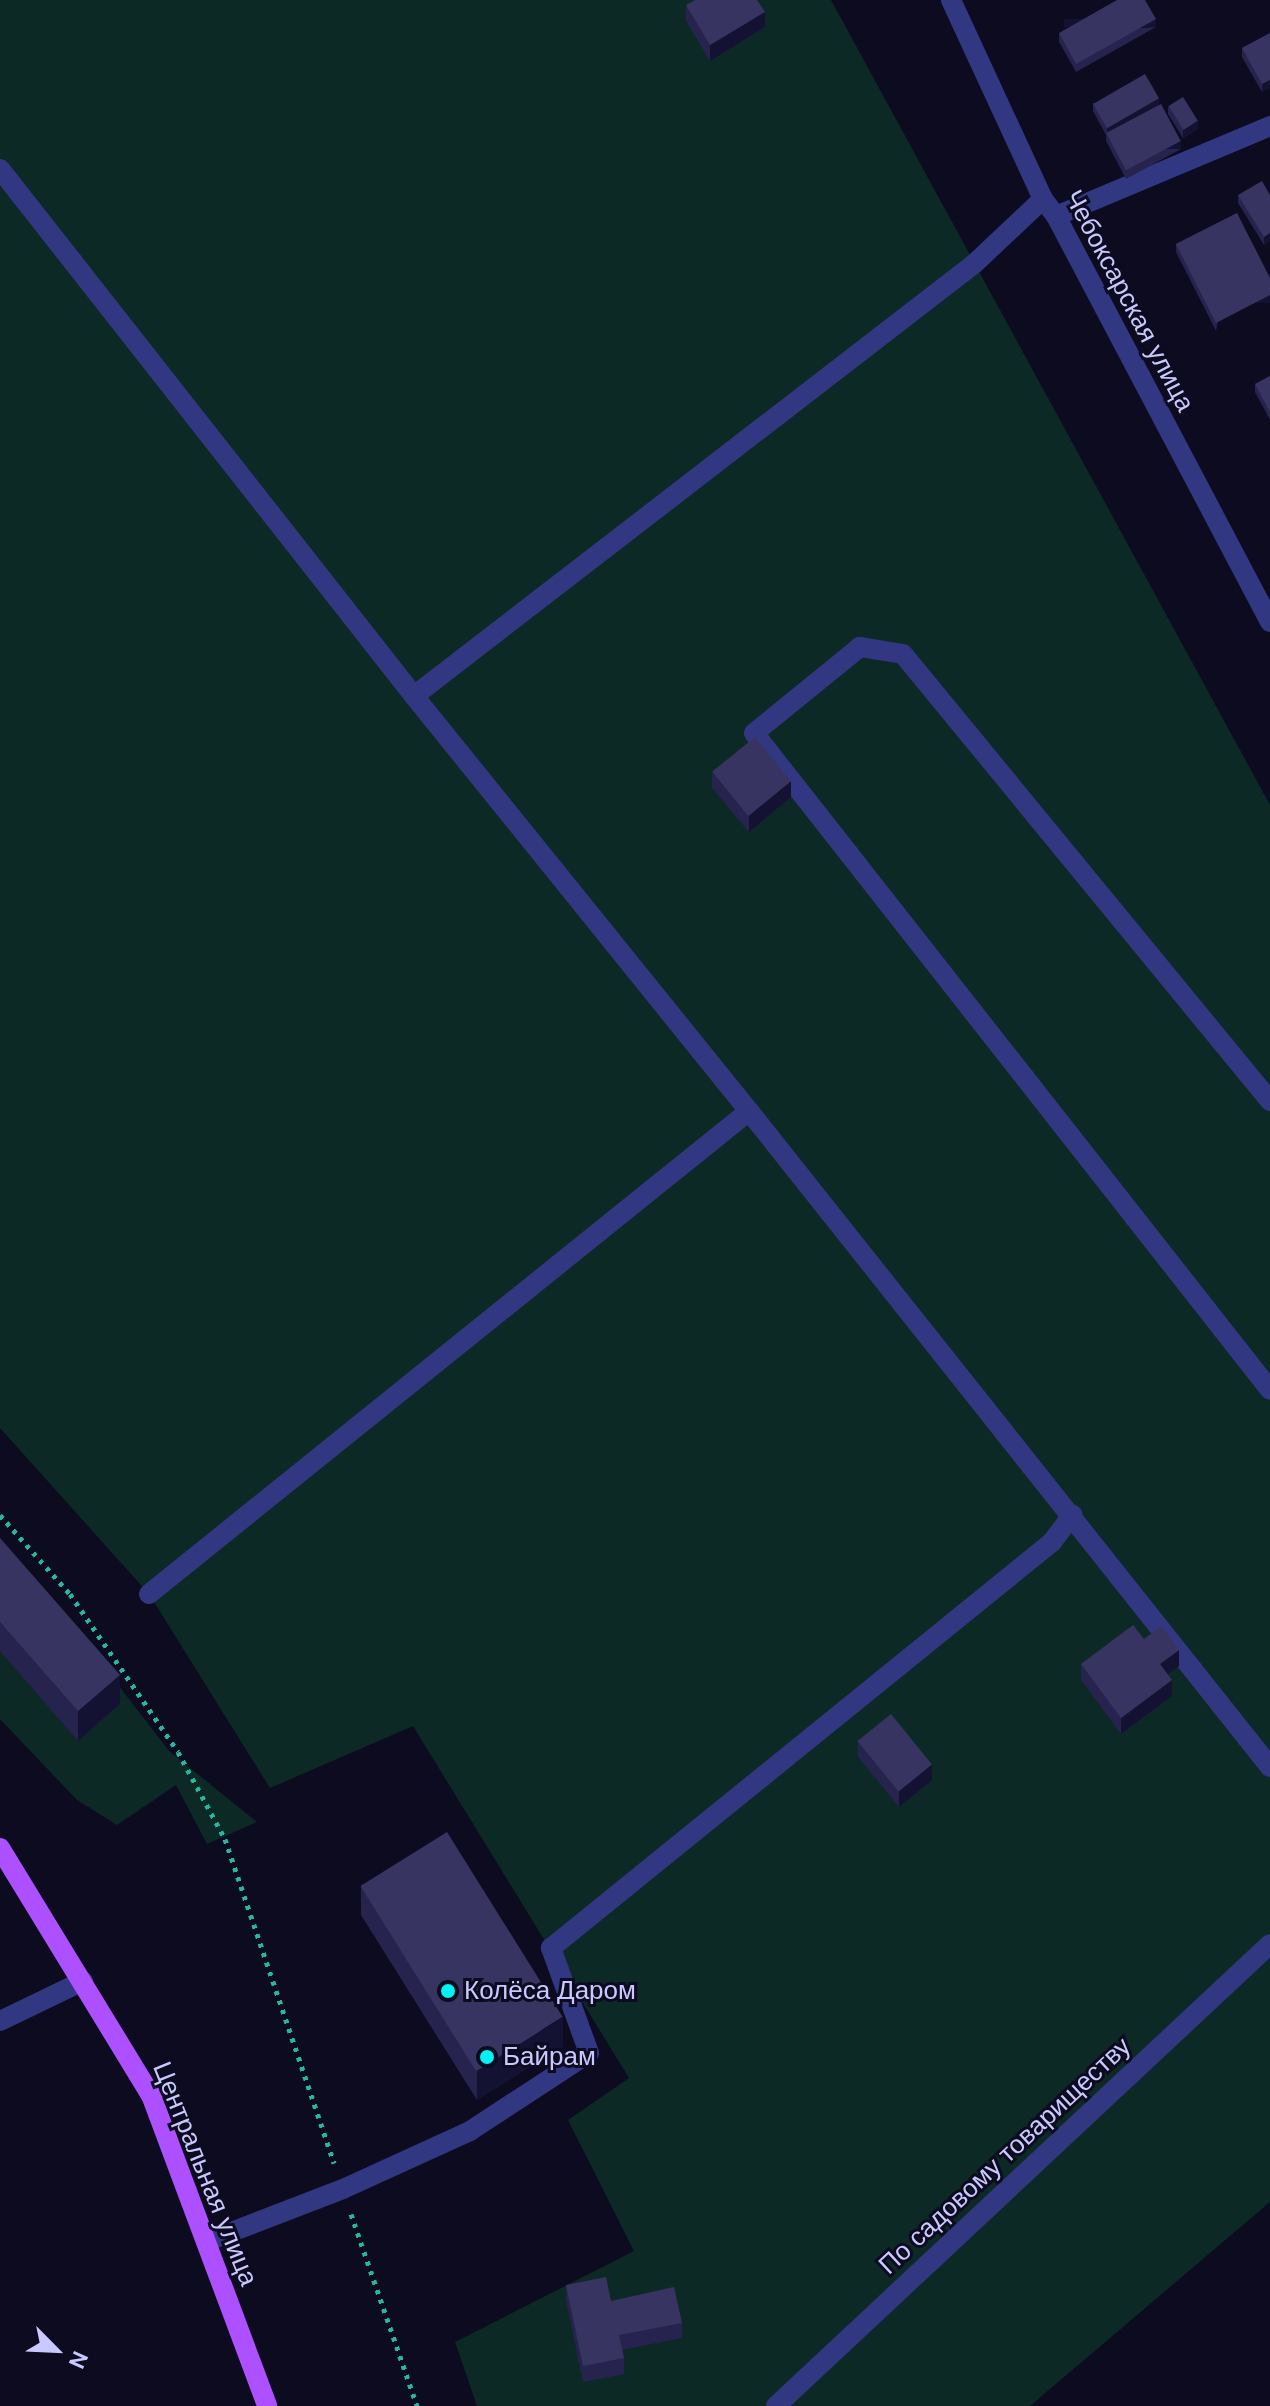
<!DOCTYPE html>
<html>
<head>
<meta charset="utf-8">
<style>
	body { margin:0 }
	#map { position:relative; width:1270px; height:2406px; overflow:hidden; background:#0c0b1f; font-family:"DM Sans",sans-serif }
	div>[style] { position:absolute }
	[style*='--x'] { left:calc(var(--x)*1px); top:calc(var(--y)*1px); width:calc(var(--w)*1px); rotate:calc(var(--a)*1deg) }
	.green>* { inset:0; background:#0d2926 }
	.path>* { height:5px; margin-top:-2.5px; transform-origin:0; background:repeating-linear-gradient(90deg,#25b7a0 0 4px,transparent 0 10px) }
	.minor>* { height:20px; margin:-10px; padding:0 10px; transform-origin:10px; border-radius:10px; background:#323781 }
	.major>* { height:20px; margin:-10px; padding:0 10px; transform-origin:10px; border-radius:10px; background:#ad50ff }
	.wall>* { inset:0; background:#26234e }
	.shaded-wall>* { inset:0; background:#141233; transform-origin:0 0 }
	.building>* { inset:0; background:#383461; transform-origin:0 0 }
	.dots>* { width:22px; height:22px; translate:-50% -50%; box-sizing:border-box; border:4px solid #0c0b1f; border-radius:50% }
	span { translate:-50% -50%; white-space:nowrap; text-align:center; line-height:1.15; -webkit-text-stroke:6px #0c0b1f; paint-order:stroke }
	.street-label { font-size:26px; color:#cac9ff }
	.poi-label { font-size:26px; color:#cac9ff }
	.left { translate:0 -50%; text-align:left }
	.north { position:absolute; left:16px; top:2310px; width:80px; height:80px; -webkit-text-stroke:6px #0c0b1f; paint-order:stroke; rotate:114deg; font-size:22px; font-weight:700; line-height:32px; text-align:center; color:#cac9ff }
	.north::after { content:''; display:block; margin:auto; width:28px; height:36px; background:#cac9ff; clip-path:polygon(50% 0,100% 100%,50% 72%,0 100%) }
</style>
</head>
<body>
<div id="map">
	<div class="green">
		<div style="clip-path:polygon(0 0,831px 0,1270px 805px,1270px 2202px,1030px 2406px,477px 2406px,455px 2342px,634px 2251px,568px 2120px,629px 2078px,413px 1726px,270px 1788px,149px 1594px,0 1428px)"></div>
		<div style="clip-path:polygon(0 1538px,47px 1592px,169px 1751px,257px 1822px,207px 1844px,176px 1785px,117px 1825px,77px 1800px,0 1719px)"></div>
	</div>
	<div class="path">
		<div style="--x:0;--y:1515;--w:106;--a:48.5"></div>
		<div style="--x:70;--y:1594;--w:191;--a:55.6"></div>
		<div style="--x:178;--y:1752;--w:99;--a:61.6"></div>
		<div style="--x:225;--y:1839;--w:342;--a:71.4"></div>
		<div style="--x:351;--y:2214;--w:203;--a:71"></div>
	</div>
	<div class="minor">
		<div style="--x:951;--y:0;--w:219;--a:65.2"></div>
		<div style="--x:1043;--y:199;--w:21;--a:53"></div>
		<div style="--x:1056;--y:216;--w:459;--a:62.2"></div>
		<div style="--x:0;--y:169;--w:670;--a:51.85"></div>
		<div style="--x:414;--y:696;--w:533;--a:51.09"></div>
		<div style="--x:749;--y:1111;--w:838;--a:51.54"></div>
		<div style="--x:1056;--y:216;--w:232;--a:-22.8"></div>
		<div style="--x:414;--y:696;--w:707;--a:-37.65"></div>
		<div style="--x:974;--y:264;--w:95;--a:-43.3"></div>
		<div style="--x:1270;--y:1101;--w:578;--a:-129.39"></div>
		<div style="--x:903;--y:654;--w:44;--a:-170.8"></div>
		<div style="--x:860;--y:647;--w:136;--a:140.9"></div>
		<div style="--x:754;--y:733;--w:835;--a:51.85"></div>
		<div style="--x:149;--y:1594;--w:770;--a:-38.83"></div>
		<div style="--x:0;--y:2021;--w:92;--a:-25.7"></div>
		<div style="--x:208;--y:2241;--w:145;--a:-21.1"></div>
		<div style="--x:343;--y:2189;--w:140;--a:-24.5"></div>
		<div style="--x:470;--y:2131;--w:142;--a:-33.2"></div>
		<div style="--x:589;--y:2053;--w:112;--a:-109.9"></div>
		<div style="--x:551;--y:1948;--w:645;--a:-39.02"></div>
		<div style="--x:1052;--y:1542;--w:34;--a:-53"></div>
		<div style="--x:776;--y:2406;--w:676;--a:-43.08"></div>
	</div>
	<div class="major">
		<div style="--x:0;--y:1848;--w:289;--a:58.6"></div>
		<div style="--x:151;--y:2095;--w:332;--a:69.5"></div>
	</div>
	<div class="wall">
		<div style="clip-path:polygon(686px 5px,765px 27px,710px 61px,686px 21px)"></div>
		<div style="clip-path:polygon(1156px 27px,1076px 72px,1059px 42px,1059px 33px)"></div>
		<div style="clip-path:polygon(1270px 33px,1262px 92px,1242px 57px,1242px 48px)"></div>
		<div style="clip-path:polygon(1093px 103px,1159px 105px,1181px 149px,1126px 179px,1106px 141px,1106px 135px,1093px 111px)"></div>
		<div style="clip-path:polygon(1168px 106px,1198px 129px,1183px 138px,1168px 114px)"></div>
		<div style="clip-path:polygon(1238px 195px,1270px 195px,1264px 245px,1238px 203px)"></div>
		<div style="clip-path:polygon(1237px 213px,1216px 331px,1176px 252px,1176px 244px)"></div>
		<div style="clip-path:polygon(1270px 376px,1270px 420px,1255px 392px,1255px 384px)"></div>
		<div style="clip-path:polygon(712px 772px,791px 797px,749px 832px,712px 788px)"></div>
		<div style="clip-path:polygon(0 1538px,120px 1704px,78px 1741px,0 1651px)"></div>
		<div style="clip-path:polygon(1144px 1639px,1179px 1666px,1168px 1674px,1172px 1696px,1121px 1734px,1081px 1680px,1081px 1664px)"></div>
		<div style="clip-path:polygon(858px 1741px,932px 1780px,899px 1807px,858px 1757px)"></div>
		<div style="clip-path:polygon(361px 1886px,563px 2046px,477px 2100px,361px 1915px)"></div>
		<div style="clip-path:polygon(566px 2285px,611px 2301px,682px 2323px,682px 2338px,622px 2350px,624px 2358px,624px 2374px,583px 2382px,566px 2300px)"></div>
	</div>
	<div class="shaded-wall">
		<div style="clip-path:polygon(765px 12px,765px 27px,710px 61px,710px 45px)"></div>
		<div style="left:1156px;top:19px;width:8px;height:92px;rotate:90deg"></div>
		<div style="clip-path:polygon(1270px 80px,1270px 88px,1262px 92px,1262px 84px)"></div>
		<div style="clip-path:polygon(1159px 98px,1159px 107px,1107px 136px,1107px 128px)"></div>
		<div style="clip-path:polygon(1198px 121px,1198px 129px,1183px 138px,1183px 130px)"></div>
		<div style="left:1181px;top:141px;width:8px;height:63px;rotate:90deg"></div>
		<div style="clip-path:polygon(1270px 233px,1270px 241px,1264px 245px,1264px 237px)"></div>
		<div style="left:1270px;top:295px;width:8px;height:61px;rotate:90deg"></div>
		<div style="clip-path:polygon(791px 781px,791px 797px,749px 832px,749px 816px)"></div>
		<div style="clip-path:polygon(1179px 1650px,1179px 1666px,1160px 1680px,1160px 1664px)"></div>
		<div style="clip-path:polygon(120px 1675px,120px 1704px,78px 1741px,78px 1711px)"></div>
		<div style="clip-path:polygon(1172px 1680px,1172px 1696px,1121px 1734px,1121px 1718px)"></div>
		<div style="clip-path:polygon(932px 1764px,932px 1780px,899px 1807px,899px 1791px)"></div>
		<div style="clip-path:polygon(563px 2017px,563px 2046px,477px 2100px,477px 2071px)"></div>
	</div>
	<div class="building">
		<div style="clip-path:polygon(695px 0,757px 0,765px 12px,710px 45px,686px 5px)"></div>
		<div style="clip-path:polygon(1117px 0,1145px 0,1156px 19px,1076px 64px,1059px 33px)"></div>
		<div style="clip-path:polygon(1270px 33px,1270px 80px,1262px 84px,1242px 48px)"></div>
		<div style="left:1145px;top:74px;width:28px;height:60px;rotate:60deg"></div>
		<div style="left:1183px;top:97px;width:28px;height:17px;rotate:58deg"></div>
		<div style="left:1161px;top:104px;width:42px;height:62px;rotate:62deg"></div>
		<div style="clip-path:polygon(1262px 181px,1270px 195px,1270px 233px,1264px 237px,1238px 195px)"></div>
		<div style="clip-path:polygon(1237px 213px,1270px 278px,1270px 295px,1216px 323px,1176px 244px)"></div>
		<div style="clip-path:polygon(1270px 376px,1270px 412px,1255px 384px)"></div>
		<div style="left:755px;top:737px;width:57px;height:55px;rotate:51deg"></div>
		<div style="clip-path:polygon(0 1538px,120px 1675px,78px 1711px,0 1622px)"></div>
		<div style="clip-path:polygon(1133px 1625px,1144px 1639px,1161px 1626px,1179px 1650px,1160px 1664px,1172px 1680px,1121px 1718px,1081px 1664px)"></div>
		<div style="left:891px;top:1714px;width:65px;height:43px;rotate:51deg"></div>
		<div style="left:447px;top:1832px;width:218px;height:102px;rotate:58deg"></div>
		<div style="clip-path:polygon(606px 2277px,611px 2301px,674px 2287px,682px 2323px,619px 2335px,624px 2358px,583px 2366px,566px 2285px)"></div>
	</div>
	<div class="dots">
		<div style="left:448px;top:1991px;background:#00f2f4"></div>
		<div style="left:487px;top:2057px;background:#00f2f4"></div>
	</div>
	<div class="street-label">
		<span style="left:1129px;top:301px;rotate:62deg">Чебоксарская улица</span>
		<span style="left:1005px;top:2156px;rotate:-43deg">По садовому товариществу</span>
		<span style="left:205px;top:2174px;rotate:68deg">Центральная улица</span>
	</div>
	<div class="poi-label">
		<span class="left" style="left:464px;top:1991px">Колёса Даром</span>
		<span class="left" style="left:503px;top:2057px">Байрам</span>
	</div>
	<div class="north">N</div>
</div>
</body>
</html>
